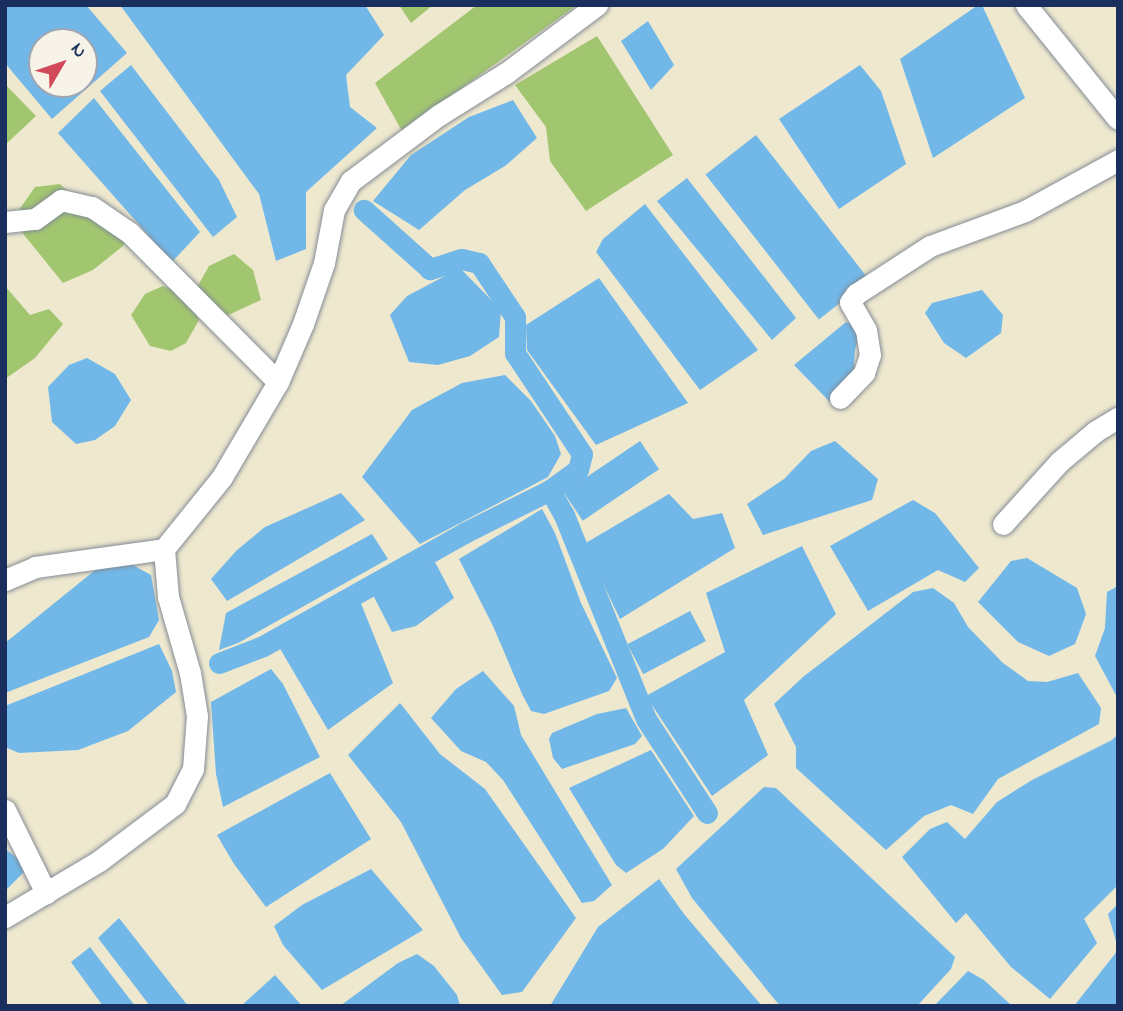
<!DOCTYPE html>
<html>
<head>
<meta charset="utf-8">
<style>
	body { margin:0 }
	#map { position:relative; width:1123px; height:1011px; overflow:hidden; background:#eee8cf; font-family:"Indie Flower",sans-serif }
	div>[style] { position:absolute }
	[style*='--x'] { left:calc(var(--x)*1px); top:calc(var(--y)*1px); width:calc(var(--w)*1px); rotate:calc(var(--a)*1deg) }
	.green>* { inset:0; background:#a2c670 }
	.water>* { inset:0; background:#71b8e8; transform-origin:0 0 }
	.canal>* { height:21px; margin:-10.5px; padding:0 10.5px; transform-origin:10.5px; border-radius:10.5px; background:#71b8e8 }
	.roads { filter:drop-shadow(0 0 2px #848c96) drop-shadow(0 0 2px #848c96) }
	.minor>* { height:21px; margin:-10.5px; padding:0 10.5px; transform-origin:10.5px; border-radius:10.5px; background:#fff }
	span { translate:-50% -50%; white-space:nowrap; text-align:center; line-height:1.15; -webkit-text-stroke:7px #f7f3e8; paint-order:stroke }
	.frame { position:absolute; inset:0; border:7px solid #1b2f5e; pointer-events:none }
	.north { position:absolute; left:28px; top:28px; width:70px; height:70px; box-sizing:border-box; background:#f7f3e8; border:2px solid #9fa5b1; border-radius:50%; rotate:51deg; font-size:19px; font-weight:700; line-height:28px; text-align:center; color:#1b2f5e }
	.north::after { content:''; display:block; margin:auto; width:24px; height:32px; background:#d1495b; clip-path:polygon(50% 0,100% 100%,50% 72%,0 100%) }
</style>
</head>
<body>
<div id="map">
	<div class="green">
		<div style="clip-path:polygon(399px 5px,433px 5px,411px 23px)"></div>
		<div style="clip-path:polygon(477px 5px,577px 5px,402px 131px,375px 83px)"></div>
		<div style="clip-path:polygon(597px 36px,673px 155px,586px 211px,550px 161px,546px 127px,515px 85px)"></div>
		<div style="clip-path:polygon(5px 84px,36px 116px,5px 145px)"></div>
		<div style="clip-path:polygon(60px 184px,79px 202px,130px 233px,123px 246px,93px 270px,63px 283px,12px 220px,35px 187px)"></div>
		<div style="clip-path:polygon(234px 254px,253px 270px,261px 300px,224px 317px,196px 289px,209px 266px)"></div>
		<div style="clip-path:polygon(5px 286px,30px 315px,49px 309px,63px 324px,35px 358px,5px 379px)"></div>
		<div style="clip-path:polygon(163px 286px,186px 295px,199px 320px,186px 343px,171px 351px,150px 346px,131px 315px,145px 294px)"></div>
	</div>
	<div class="water">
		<div style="clip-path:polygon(evenodd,5px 5px,86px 5px,127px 53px,52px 119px,5px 63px,5px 5px,42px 42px,84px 42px,84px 84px,42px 84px,42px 42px)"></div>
		<div style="clip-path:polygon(120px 5px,365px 5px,384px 35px,346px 75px,350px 107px,377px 128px,306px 192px,306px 249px,276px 261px,259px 194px)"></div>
		<div style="clip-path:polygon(978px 5px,982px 5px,1025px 98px,933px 158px,900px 59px)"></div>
		<div style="clip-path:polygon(648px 21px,674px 65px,651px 90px,621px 41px)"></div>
		<div style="clip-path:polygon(131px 65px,219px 180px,237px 217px,213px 237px,100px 91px)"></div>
		<div style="clip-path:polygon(860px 65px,881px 91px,906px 164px,839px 209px,779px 119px)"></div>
		<div style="clip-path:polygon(94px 98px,200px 232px,172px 262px,58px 133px)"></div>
		<div style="clip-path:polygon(513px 100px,537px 138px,505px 166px,465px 190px,419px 230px,373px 201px,411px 155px,469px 117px)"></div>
		<div style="left:756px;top:135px;width:184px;height:64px;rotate:52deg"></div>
		<div style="clip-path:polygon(687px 178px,796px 318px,772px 340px,657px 201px)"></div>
		<div style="clip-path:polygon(645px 204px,758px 350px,700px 390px,596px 252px,603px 239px)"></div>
		<div style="clip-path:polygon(460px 268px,501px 310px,499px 337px,470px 356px,438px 365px,409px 362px,390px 315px,407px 296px)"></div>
		<div style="clip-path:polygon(599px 278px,688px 403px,596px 445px,527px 350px,526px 325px)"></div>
		<div style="clip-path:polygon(982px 290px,1003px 315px,1001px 333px,966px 358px,944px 343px,925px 313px,932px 303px)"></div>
		<div style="clip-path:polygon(846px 322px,861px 329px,855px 350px,853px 380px,830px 402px,794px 365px)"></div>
		<div style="clip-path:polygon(87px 358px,115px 374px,131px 400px,115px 426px,95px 440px,76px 444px,52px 422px,48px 387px,69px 365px)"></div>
		<div style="clip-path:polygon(505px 375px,531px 401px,555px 436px,561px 454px,548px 477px,420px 544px,362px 477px,412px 410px,462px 383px)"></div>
		<div style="left:640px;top:441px;width:34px;height:92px;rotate:56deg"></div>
		<div style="clip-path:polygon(835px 441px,878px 479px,872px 500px,763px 535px,747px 504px,784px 479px,811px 451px)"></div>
		<div style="clip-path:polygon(341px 493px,365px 520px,227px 601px,211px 579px,237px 550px,265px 527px)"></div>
		<div style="clip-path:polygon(669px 494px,693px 519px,722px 513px,735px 548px,620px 619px,584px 544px)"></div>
		<div style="clip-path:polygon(913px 500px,935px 513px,979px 568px,965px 582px,938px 570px,868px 611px,830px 546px)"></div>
		<div style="clip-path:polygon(542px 509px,555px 533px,581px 603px,617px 678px,609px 691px,544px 714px,531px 711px,522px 694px,493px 626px,459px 559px)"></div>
		<div style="clip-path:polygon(372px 534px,388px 559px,238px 643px,219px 650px,226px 613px)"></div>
		<div style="clip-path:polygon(802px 546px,836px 614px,744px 700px,768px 755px,712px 796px,646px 696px,725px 652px,706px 593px)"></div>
		<div style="clip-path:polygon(1027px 558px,1077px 588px,1086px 614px,1075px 644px,1049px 656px,1018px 642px,978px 602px,1011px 561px)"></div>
		<div style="clip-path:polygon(122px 559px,151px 575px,159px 620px,149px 637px,5px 693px,5px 643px,99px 567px)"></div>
		<div style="clip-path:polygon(435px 562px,454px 598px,416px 626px,392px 632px,373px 595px)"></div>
		<div style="clip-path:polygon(1118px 586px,1118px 699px,1095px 656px,1105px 628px,1107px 592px)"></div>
		<div style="clip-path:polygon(933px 588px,954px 603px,968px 627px,1003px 663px,1028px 681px,1047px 682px,1078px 673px,1101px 708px,1099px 724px,998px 779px,973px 814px,951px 805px,924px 816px,886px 850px,796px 768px,796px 747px,774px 704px,803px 677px,913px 592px)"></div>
		<div style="clip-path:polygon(360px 601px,393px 683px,328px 730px,279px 647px)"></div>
		<div style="left:690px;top:611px;width:34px;height:71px;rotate:62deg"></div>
		<div style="clip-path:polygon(159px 644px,172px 671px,176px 692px,128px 731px,78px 750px,19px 753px,5px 747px,5px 706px)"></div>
		<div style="clip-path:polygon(271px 669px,283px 684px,320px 757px,223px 807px,216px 774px,211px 702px)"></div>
		<div style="clip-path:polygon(483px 671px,514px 706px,521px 735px,612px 885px,594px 901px,582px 903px,503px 780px,486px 762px,461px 751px,431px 718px,456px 689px)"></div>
		<div style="clip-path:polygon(400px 703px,440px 754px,485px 789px,576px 918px,522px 992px,502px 995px,461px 938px,401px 822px,348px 755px)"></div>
		<div style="clip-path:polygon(626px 708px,642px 736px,635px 744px,562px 769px,553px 758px,549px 739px,552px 733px,597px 714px)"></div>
		<div style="clip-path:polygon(1118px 734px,1118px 885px,1084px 919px,1097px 943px,1050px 999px,1011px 967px,966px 913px,956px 923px,902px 857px,930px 829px,947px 822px,965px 839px,997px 802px,1032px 780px,1112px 740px)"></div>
		<div style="clip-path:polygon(651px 750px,694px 816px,663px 849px,626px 873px,616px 865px,569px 788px)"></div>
		<div style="clip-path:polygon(330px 773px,371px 839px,266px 907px,234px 864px,217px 835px)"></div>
		<div style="clip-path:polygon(764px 787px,776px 788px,955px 957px,951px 969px,917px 1006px,780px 1006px,692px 898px,676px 869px)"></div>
		<div style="clip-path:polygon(5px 849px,21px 861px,24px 872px,5px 891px)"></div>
		<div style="clip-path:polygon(371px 869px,423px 930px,322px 990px,283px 945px,274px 926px,302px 905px)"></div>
		<div style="clip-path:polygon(659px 879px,684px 914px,762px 1006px,550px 1006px,598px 927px)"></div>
		<div style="clip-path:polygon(1118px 904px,1118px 948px,1108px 914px)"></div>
		<div style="clip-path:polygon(119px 918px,188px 1006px,150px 1006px,98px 938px)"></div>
		<div style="clip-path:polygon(90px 947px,135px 1006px,103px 1006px,71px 962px)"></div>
		<div style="clip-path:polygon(1118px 950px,1118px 1006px,1074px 1006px)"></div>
		<div style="clip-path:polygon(417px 954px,434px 966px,457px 995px,460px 1006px,340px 1006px,398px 963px)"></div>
		<div style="clip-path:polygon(968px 971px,984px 980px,1012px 1006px,934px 1006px)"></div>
		<div style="clip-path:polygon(275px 975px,302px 1006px,241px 1006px)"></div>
	</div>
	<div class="canal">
		<div style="--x:550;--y:490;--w:29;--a:61"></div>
		<div style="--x:564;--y:515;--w:220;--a:68.1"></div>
		<div style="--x:646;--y:719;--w:112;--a:57"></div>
		<div style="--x:219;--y:663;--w:47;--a:-21.1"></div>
		<div style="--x:263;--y:646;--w:231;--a:-29.3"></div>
		<div style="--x:464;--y:533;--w:96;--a:-26.6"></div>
		<div style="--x:550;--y:490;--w:34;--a:-36"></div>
		<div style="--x:578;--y:470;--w:16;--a:-76"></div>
		<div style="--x:582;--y:454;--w:121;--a:-123.6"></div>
		<div style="--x:515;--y:353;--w:36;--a:-90"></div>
		<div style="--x:515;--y:317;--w:65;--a:-123.7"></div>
		<div style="--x:479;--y:263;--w:18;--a:-167"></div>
		<div style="--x:461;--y:259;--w:33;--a:162"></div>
		<div style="--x:430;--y:269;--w:89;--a:-138.2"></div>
	</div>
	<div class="roads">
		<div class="minor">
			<div style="--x:1026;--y:5;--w:146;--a:51.1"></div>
			<div style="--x:5;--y:222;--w:30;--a:-6"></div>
			<div style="--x:35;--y:219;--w:32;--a:-36"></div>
			<div style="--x:61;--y:200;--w:32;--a:13"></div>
			<div style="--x:92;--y:207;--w:46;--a:34.4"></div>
			<div style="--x:130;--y:233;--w:210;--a:45.2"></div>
			<div style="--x:840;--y:398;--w:35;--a:-46"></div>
			<div style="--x:864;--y:373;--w:19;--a:-72"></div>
			<div style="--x:870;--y:355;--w:25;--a:-99"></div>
			<div style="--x:866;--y:330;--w:32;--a:-120"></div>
			<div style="--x:850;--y:302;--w:10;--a:-53"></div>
			<div style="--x:856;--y:294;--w:88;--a:-33"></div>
			<div style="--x:930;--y:246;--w:101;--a:-20.2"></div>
			<div style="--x:1025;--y:211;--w:106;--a:-28.7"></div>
			<div style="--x:1003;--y:524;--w:84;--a:-47.9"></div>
			<div style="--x:1059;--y:462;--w:48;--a:-40"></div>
			<div style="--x:1096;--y:431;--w:26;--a:-31"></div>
			<div style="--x:5;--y:580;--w:33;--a:-23"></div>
			<div style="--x:35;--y:567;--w:130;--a:-7.9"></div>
			<div style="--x:5;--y:810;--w:93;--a:63.7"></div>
			<div style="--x:5;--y:917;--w:109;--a:-30.8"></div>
			<div style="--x:99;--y:861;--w:95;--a:-36.9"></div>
			<div style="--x:175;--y:804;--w:39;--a:-63"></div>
			<div style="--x:193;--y:769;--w:53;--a:-85.7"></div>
			<div style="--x:197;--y:716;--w:44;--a:-99.2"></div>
			<div style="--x:190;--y:673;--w:79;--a:-106.1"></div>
			<div style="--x:168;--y:597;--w:48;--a:-94.8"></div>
			<div style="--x:164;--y:549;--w:92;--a:-51.1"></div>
			<div style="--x:222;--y:477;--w:110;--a:-59.5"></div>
			<div style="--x:278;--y:382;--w:63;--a:-66.7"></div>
			<div style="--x:303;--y:324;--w:65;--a:-71"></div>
			<div style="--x:324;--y:263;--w:54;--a:-79.3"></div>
			<div style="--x:334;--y:210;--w:34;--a:-60"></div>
			<div style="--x:351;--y:181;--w:110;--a:-36.9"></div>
			<div style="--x:439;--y:115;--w:79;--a:-32.1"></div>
			<div style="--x:506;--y:73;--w:114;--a:-36.8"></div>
		</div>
	</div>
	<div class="frame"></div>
	<div class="north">N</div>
</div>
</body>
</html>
